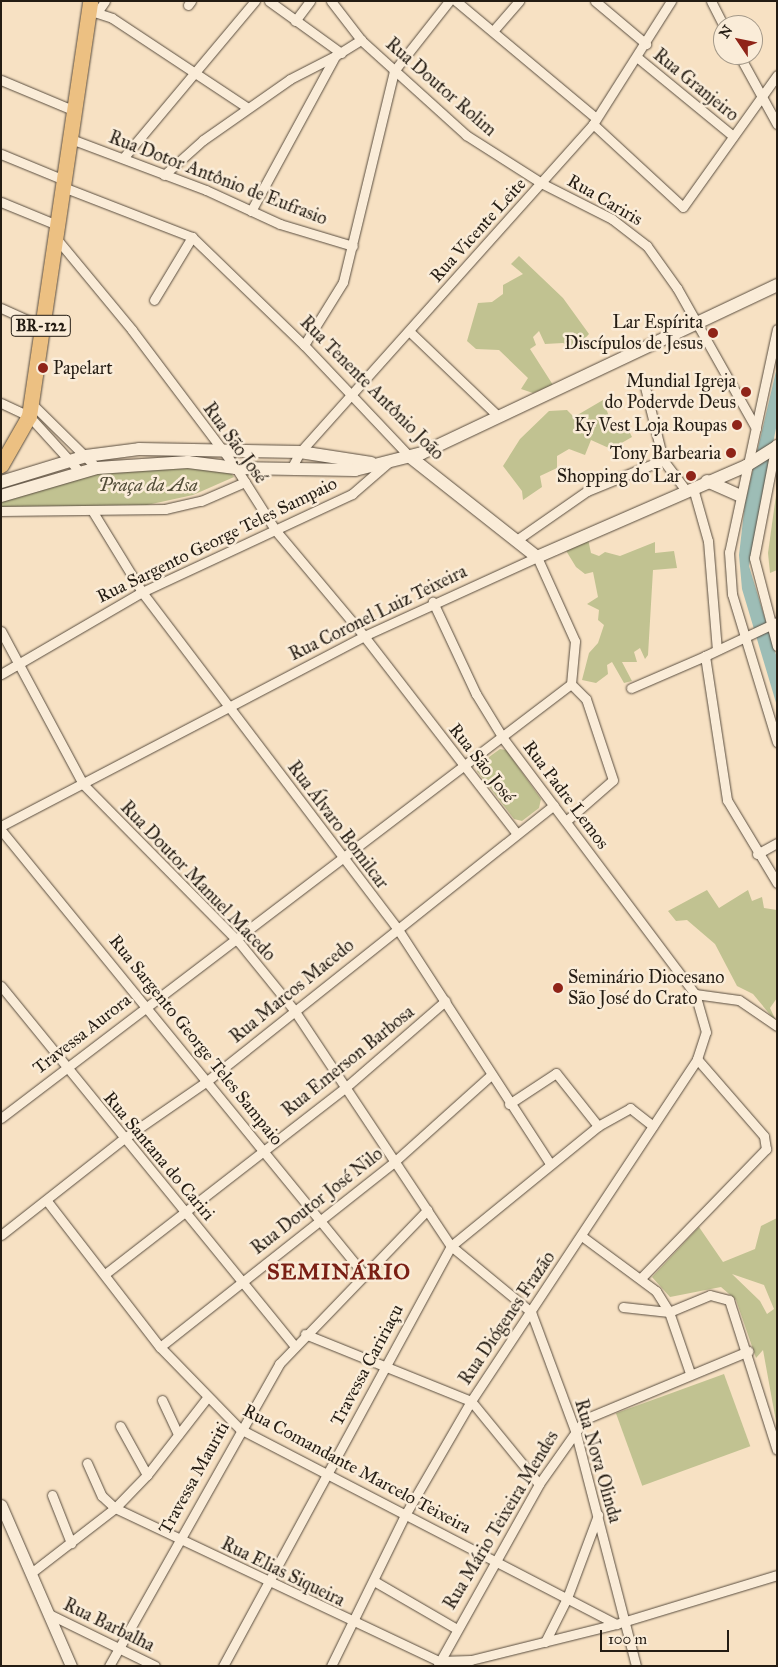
<!DOCTYPE html>
<html>
<head>
<meta charset="utf-8">
<style>
	body { margin:0 }
	#map { position:relative; width:778px; height:1667px; overflow:hidden; background:#f7e1c3; font-family:"IM FELL Great Primer",serif }
	div>[style] { position:absolute }
	[style*='--x'] { left:calc(var(--x)*1px); top:calc(var(--y)*1px); width:calc(var(--w)*1px); rotate:calc(var(--a)*1deg) }
	.green>* { inset:0; background:#c1c291; transform-origin:0 0 }
	.water>* { inset:0; background:#9dbdb6 }
	.roads { filter:drop-shadow(0 0 1px #594d3f) drop-shadow(0 0 1px #594d3f) }
	.minor>* { height:9px; margin:-4.5px; padding:0 4.5px; transform-origin:4.5px; border-radius:4.5px; background:#faecd8 }
	.tertiary>* { height:11px; margin:-5.5px; padding:0 5.5px; transform-origin:5.5px; border-radius:5.5px; background:#faecd8 }
	.secondary>* { height:12px; margin:-6px; padding:0 6px; transform-origin:6px; border-radius:6px; background:#faecd8 }
	.trunk>* { height:15px; margin:-7.5px; padding:0 7.5px; transform-origin:7.5px; border-radius:7.5px; background:#ecc082 }
	.dots>* { width:14px; height:14px; translate:-50% -50%; box-sizing:border-box; border:2px solid #faecd8; border-radius:50% }
	span { translate:-50% -50%; white-space:nowrap; text-align:center; line-height:1.15; -webkit-text-stroke:5px #faecd8; paint-order:stroke }
	.shield-label span { padding:1px 4px; background:#faecd8; border:1px solid; border-radius:4px; -webkit-text-stroke-width:0 }
	.shield-label { font-size:16px; color:#241c13; font-weight:700 }
	.street-label { font-size:18px; color:#241c13 }
	.poi-label { font-size:18px; color:#241c13 }
	.right { translate:-100% -50%; text-align:right }
	.left { translate:0 -50%; text-align:left }
	.park-label { font-size:18px; color:#534e39; font-style:italic }
	.district-label { font-size:22px; color:#7a1f14; font-weight:700; letter-spacing:1px }
	.frame { position:absolute; inset:0; border:2px solid #241c13; pointer-events:none }
	.north { position:absolute; left:713px; top:15px; width:50px; height:50px; box-sizing:border-box; background:#faecd8; border:1px solid #a49989; border-radius:50%; rotate:304deg; font-size:14px; font-weight:700; line-height:20px; text-align:center; color:#241c13 }
	.north::after { content:''; display:block; margin:auto; width:18px; height:22px; background:#8f2418; clip-path:polygon(50% 0,100% 100%,50% 72%,0 100%) }
	.scale { position:absolute; left:600px; top:1630px; width:129px; height:22px; box-sizing:border-box; border:2px solid #241c13; border-top:0; padding-left:6px; font-size:15px; line-height:18px; white-space:nowrap; color:#241c13; -webkit-text-stroke:4px #faecd8; paint-order:stroke }
</style>
</head>
<body>
<div id="map">
	<div class="green">
		<div style="clip-path:polygon(519px 256px,563px 298px,589px 334px,575px 349px,563px 343px,545px 344px,539px 331px,533px 337px,536px 345px,530px 349px,553px 385px,533px 393px,521px 389px,528px 378px,499px 350px,476px 349px,467px 341px,478px 303px,492px 302px,503px 294px,503px 285px,523px 274px,511px 264px)"></div>
		<div style="clip-path:polygon(603px 400px,611px 422px,624px 421px,632px 437px,611px 449px,591px 440px,585px 455px,569px 449px,557px 456px,557px 468px,540px 476px,542px 487px,523px 500px,522px 491px,503px 466px,520px 439px,549px 411px,567px 410px,574px 417px)"></div>
		<div style="clip-path:polygon(131px 466px,226px 467px,234px 477px,193px 495px,147px 505px,1px 508px,1px 498px)"></div>
		<div style="clip-path:polygon(777px 488px,777px 570px,770px 573px,768px 553px)"></div>
		<div style="clip-path:polygon(588px 539px,591px 553px,599px 556px,605px 552px,620px 556px,655px 542px,655px 553px,674px 551px,677px 568px,653px 570px,648px 655px,645px 659px,640px 648px,634px 652px,637px 662px,622px 662px,632px 681px,624px 683px,612px 662px,607px 665px,608px 674px,596px 683px,582px 680px,589px 653px,598px 643px,604px 625px,598px 620px,599px 610px,587px 604px,598px 597px,593px 572px,585px 574px,576px 567px,565px 549px)"></div>
		<div style="clip-path:polygon(500px 749px,506px 750px,541px 799px,539px 808px,522px 821px,514px 819px,477px 771px,478px 765px)"></div>
		<div style="clip-path:polygon(707px 890px,719px 908px,748px 890px,752px 901px,762px 897px,764px 908px,777px 910px,777px 998px,770px 1008px,777px 1023px,753px 994px,737px 986px,715px 944px,687px 920px,676px 921px,668px 911px)"></div>
		<div style="clip-path:polygon(evenodd,777px 1218px,777px 1427px,763px 1350px,756px 1358px,736px 1300px,721px 1287px,670px 1297px,652px 1277px,699px 1227px,723px 1262px,755px 1249px,761px 1226px,777px 1218px,732px 1274px,764px 1285px,774px 1309px,767px 1314px,760px 1301px,732px 1274px)"></div>
		<div style="left:724px;top:1374px;width:77px;height:115px;rotate:70deg"></div>
	</div>
	<div class="water">
		<div style="clip-path:polygon(777px 367px,777px 423px,749px 566px,777px 658px,777px 706px,742px 589px,739px 555px,745px 503px)"></div>
	</div>
	<div class="roads">
		<div class="minor">
			<div style="--x:269;--y:1;--w:89;--a:35.8"></div>
			<div style="--x:331;--y:1;--w:49;--a:52.4"></div>
			<div style="--x:361;--y:40;--w:142;--a:42.1"></div>
			<div style="--x:466;--y:135;--w:91;--a:32.5"></div>
			<div style="--x:543;--y:184;--w:77;--a:26.9"></div>
			<div style="--x:612;--y:219;--w:44;--a:37.6"></div>
			<div style="--x:647;--y:246;--w:52;--a:54.5"></div>
			<div style="--x:677;--y:288;--w:161;--a:60.6"></div>
			<div style="--x:456;--y:1;--w:182;--a:39.9"></div>
			<div style="--x:595;--y:1;--w:67;--a:40.1"></div>
			<div style="--x:711;--y:1;--w:27;--a:63"></div>
			<div style="--x:188;--y:5;--w:5;--a:-53"></div>
			<div style="--x:88;--y:10;--w:25;--a:18"></div>
			<div style="--x:112;--y:18;--w:163;--a:33.5"></div>
			<div style="--x:98;--y:11;--w:12;--a:-55"></div>
			<div style="--x:295;--y:21;--w:25;--a:-53"></div>
			<div style="--x:493;--y:31;--w:40;--a:-49"></div>
			<div style="--x:739;--y:55;--w:79;--a:61.2"></div>
			<div style="--x:638;--y:58;--w:123;--a:39.4"></div>
			<div style="--x:1;--y:80;--w:80;--a:22.7"></div>
			<div style="--x:593;--y:124;--w:122;--a:42.7"></div>
			<div style="--x:683;--y:207;--w:162;--a:-54.5"></div>
			<div style="--x:71;--y:139;--w:144;--a:20.7"></div>
			<div style="--x:206;--y:190;--w:81;--a:24.7"></div>
			<div style="--x:280;--y:224;--w:76;--a:16.8"></div>
			<div style="--x:1;--y:154;--w:68;--a:22.4"></div>
			<div style="--x:124;--y:157;--w:204;--a:-50"></div>
			<div style="--x:164;--y:175;--w:52;--a:-41.9"></div>
			<div style="--x:203;--y:140;--w:106;--a:-35"></div>
			<div style="--x:290;--y:79;--w:51;--a:-27.1"></div>
			<div style="--x:63;--y:187;--w:138;--a:21.2"></div>
			<div style="--x:192;--y:237;--w:156;--a:44"></div>
			<div style="--x:304;--y:345;--w:153;--a:46.6"></div>
			<div style="--x:1;--y:202;--w:61;--a:22.3"></div>
			<div style="--x:251;--y:211;--w:176;--a:-61.5"></div>
			<div style="--x:335;--y:56;--w:31;--a:-32"></div>
			<div style="--x:56;--y:238;--w:119;--a:50.4"></div>
			<div style="--x:132;--y:330;--w:173;--a:53"></div>
			<div style="--x:236;--y:468;--w:75;--a:57.6"></div>
			<div style="--x:276;--y:531;--w:137;--a:50"></div>
			<div style="--x:364;--y:636;--w:249;--a:52.3"></div>
			<div style="--x:154;--y:300;--w:74;--a:-58.9"></div>
			<div style="--x:1;--y:308;--w:44;--a:24.2"></div>
			<div style="--x:777;--y:329;--w:228;--a:102.1"></div>
			<div style="--x:729;--y:552;--w:42;--a:85.9"></div>
			<div style="--x:732;--y:594;--w:155;--a:73.1"></div>
			<div style="--x:409;--y:331;--w:123;--a:43.7"></div>
			<div style="--x:304;--y:345;--w:74;--a:-58.2"></div>
			<div style="--x:343;--y:282;--w:217;--a:-76.4"></div>
			<div style="--x:394;--y:71;--w:89;--a:-51.8"></div>
			<div style="--x:644;--y:383;--w:79;--a:76.1"></div>
			<div style="--x:663;--y:460;--w:36;--a:53"></div>
			<div style="--x:1;--y:403;--w:31;--a:25"></div>
			<div style="--x:29;--y:416;--w:76;--a:47.7"></div>
			<div style="--x:31;--y:403;--w:93;--a:44.6"></div>
			<div style="--x:776;--y:444;--w:116;--a:100.9"></div>
			<div style="--x:754;--y:558;--w:91;--a:75.4"></div>
			<div style="--x:292;--y:467;--w:17;--a:-62"></div>
			<div style="--x:300;--y:452;--w:440;--a:-48.2"></div>
			<div style="--x:593;--y:124;--w:146;--a:-57.6"></div>
			<div style="--x:693;--y:488;--w:55;--a:74.2"></div>
			<div style="--x:708;--y:541;--w:109;--a:85.3"></div>
			<div style="--x:1;--y:511;--w:164;--a:-0.7"></div>
			<div style="--x:165;--y:509;--w:37;--a:-13"></div>
			<div style="--x:201;--y:501;--w:48;--a:-23.4"></div>
			<div style="--x:93;--y:512;--w:94;--a:58.5"></div>
			<div style="--x:142;--y:592;--w:422;--a:52.8"></div>
			<div style="--x:397;--y:928;--w:281;--a:57"></div>
			<div style="--x:518;--y:539;--w:84;--a:-34.8"></div>
			<div style="--x:587;--y:491;--w:82;--a:-22.2"></div>
			<div style="--x:777;--y:622;--w:80;--a:154.7"></div>
			<div style="--x:705;--y:656;--w:146;--a:81.3"></div>
			<div style="--x:727;--y:800;--w:97;--a:58.9"></div>
			<div style="--x:1;--y:631;--w:174;--a:61.8"></div>
			<div style="--x:83;--y:784;--w:221;--a:45.4"></div>
			<div style="--x:238;--y:941;--w:89;--a:50.9"></div>
			<div style="--x:294;--y:1010;--w:283;--a:56.4"></div>
			<div style="--x:451;--y:1246;--w:104;--a:39.5"></div>
			<div style="--x:531;--y:1312;--w:126;--a:69.6"></div>
			<div style="--x:575;--y:1430;--w:244;--a:75.5"></div>
			<div style="--x:1;--y:674;--w:163;--a:-30.2"></div>
			<div style="--x:142;--y:592;--w:232;--a:-25"></div>
			<div style="--x:352;--y:494;--w:50;--a:-41"></div>
			<div style="--x:631;--y:688;--w:81;--a:-23.4"></div>
			<div style="--x:566;--y:821;--w:62;--a:-41.1"></div>
			<div style="--x:613;--y:780;--w:85;--a:-108.4"></div>
			<div style="--x:586;--y:699;--w:21;--a:-135"></div>
			<div style="--x:1;--y:826;--w:410;--a:-27.6"></div>
			<div style="--x:364;--y:636;--w:190;--a:-24.5"></div>
			<div style="--x:537;--y:557;--w:92;--a:65.7"></div>
			<div style="--x:575;--y:641;--w:43;--a:95.3"></div>
			<div style="--x:1;--y:830;--w:571;--a:50.76"></div>
			<div style="--x:757;--y:854;--w:23;--a:-29"></div>
			<div style="--x:1;--y:986;--w:462;--a:50.8"></div>
			<div style="--x:695;--y:994;--w:44;--a:7.8"></div>
			<div style="--x:739;--y:1000;--w:46;--a:34.4"></div>
			<div style="--x:509;--y:1104;--w:56;--a:-33.4"></div>
			<div style="--x:556;--y:1073;--w:68;--a:51.6"></div>
			<div style="--x:1;--y:1118;--w:716;--a:-37.29"></div>
			<div style="--x:47;--y:1201;--w:185;--a:52.3"></div>
			<div style="--x:160;--y:1347;--w:115;--a:45.7"></div>
			<div style="--x:240;--y:1429;--w:424;--a:27.4"></div>
			<div style="--x:1;--y:1235;--w:155;--a:-38.2"></div>
			<div style="--x:123;--y:1139;--w:102;--a:-34.6"></div>
			<div style="--x:207;--y:1081;--w:443;--a:-38.5"></div>
			<div style="--x:583;--y:1237;--w:91;--a:36.5"></div>
			<div style="--x:656;--y:1291;--w:25;--a:58"></div>
			<div style="--x:669;--y:1312;--w:65;--a:71"></div>
			<div style="--x:105;--y:1274;--w:304;--a:-37.8"></div>
			<div style="--x:345;--y:1088;--w:133;--a:-41"></div>
			<div style="--x:641;--y:1278;--w:180;--a:-45.9"></div>
			<div style="--x:766;--y:1149;--w:13;--a:-99"></div>
			<div style="--x:764;--y:1136;--w:102;--a:-131"></div>
			<div style="--x:623;--y:1307;--w:46;--a:6.2"></div>
			<div style="--x:669;--y:1312;--w:44;--a:-22.5"></div>
			<div style="--x:710;--y:1295;--w:20;--a:15"></div>
			<div style="--x:729;--y:1300;--w:157;--a:72.3"></div>
			<div style="--x:305;--y:1334;--w:179;--a:22"></div>
			<div style="--x:471;--y:1401;--w:107;--a:50.7"></div>
			<div style="--x:160;--y:1347;--w:298;--a:-38.3"></div>
			<div style="--x:394;--y:1162;--w:129;--a:-41.9"></div>
			<div style="--x:162;--y:1400;--w:38;--a:65"></div>
			<div style="--x:120;--y:1426;--w:56;--a:61.1"></div>
			<div style="--x:87;--y:1463;--w:36;--a:66"></div>
			<div style="--x:102;--y:1496;--w:18;--a:43"></div>
			<div style="--x:115;--y:1508;--w:358;--a:25.3"></div>
			<div style="--x:439;--y:1661;--w:32;--a:-2"></div>
			<div style="--x:471;--y:1660;--w:149;--a:-13.9"></div>
			<div style="--x:616;--y:1624;--w:168;--a:-16.9"></div>
			<div style="--x:52;--y:1495;--w:52;--a:68.4"></div>
			<div style="--x:31;--y:1573;--w:106;--a:-37.7"></div>
			<div style="--x:115;--y:1508;--w:46;--a:-45.9"></div>
			<div style="--x:147;--y:1475;--w:96;--a:-52.2"></div>
			<div style="--x:374;--y:1581;--w:94;--a:30.1"></div>
			<div style="--x:49;--y:1614;--w:118;--a:26.1"></div>
			<div style="--x:545;--y:1642;--w:49;--a:-63.4"></div>
			<div style="--x:567;--y:1598;--w:89;--a:-69.5"></div>
			<div style="--x:438;--y:1665;--w:207;--a:-60.8"></div>
			<div style="--x:539;--y:1484;--w:80;--a:-54.7"></div>
			<div style="--x:585;--y:1419;--w:177;--a:-22.6"></div>
			<div style="--x:109;--y:1666;--w:347;--a:-60.6"></div>
			<div style="--x:279;--y:1364;--w:214;--a:-46.1"></div>
			<div style="--x:223;--y:1666;--w:478;--a:-61.5"></div>
			<div style="--x:451;--y:1246;--w:190;--a:-39.2"></div>
			<div style="--x:598;--y:1126;--w:37;--a:-29"></div>
			<div style="--x:630;--y:1108;--w:29;--a:38"></div>
			<div style="--x:331;--y:1666;--w:168;--a:-63.9"></div>
			<div style="--x:405;--y:1515;--w:132;--a:-59.9"></div>
			<div style="--x:471;--y:1401;--w:410;--a:-56.5"></div>
			<div style="--x:697;--y:1059;--w:28;--a:-72"></div>
			<div style="--x:706;--y:1032;--w:40;--a:-106"></div>
			<div style="--x:695;--y:994;--w:320;--a:-126.9"></div>
			<div style="--x:503;--y:738;--w:52;--a:-121.5"></div>
			<div style="--x:476;--y:694;--w:102;--a:-115.1"></div>
		</div>
		<div class="tertiary">
			<div style="--x:1;--y:1505;--w:176;--a:66.5"></div>
		</div>
		<div class="secondary">
			<div style="--x:409;--y:456;--w:163;--a:38.3"></div>
			<div style="--x:537;--y:557;--w:228;--a:-23.5"></div>
			<div style="--x:746;--y:466;--w:36;--a:-32"></div>
			<div style="--x:707;--y:481;--w:36;--a:24"></div>
			<div style="--x:1;--y:482;--w:89;--a:-17"></div>
			<div style="--x:86;--y:456;--w:53;--a:-7.5"></div>
			<div style="--x:139;--y:449;--w:161;--a:1.1"></div>
			<div style="--x:300;--y:452;--w:72;--a:8.8"></div>
			<div style="--x:1;--y:496;--w:100;--a:-16.3"></div>
			<div style="--x:97;--y:468;--w:91;--a:-3.8"></div>
			<div style="--x:188;--y:462;--w:48;--a:7.1"></div>
			<div style="--x:236;--y:468;--w:119;--a:1"></div>
			<div style="--x:355;--y:470;--w:69;--a:-14.2"></div>
			<div style="--x:422;--y:453;--w:393;--a:-25.3"></div>
		</div>
		<div class="trunk">
			<div style="--x:1;--y:465;--w:56;--a:-60.3"></div>
			<div style="--x:29;--y:416;--w:419;--a:-81.6"></div>
		</div>
	</div>
	<div class="dots">
		<div style="left:713px;top:333px;background:#8f2418"></div>
		<div style="left:43px;top:368px;background:#8f2418"></div>
		<div style="left:746px;top:392px;background:#8f2418"></div>
		<div style="left:737px;top:425px;background:#8f2418"></div>
		<div style="left:731px;top:453px;background:#8f2418"></div>
		<div style="left:691px;top:476px;background:#8f2418"></div>
		<div style="left:558px;top:988px;background:#8f2418"></div>
	</div>
	<div class="shield-label">
		<span style="left:41px;top:326px">BR-122</span>
	</div>
	<div class="street-label">
		<span style="left:696px;top:85px;rotate:39deg">Rua Granjeiro</span>
		<span style="left:441px;top:87px;rotate:41deg">Rua Doutor Rolim</span>
		<span style="left:218px;top:178px;rotate:21deg">Rua Dotor Antônio de Eufrasio</span>
		<span style="left:605px;top:200px;rotate:30deg">Rua Cariris</span>
		<span style="left:478px;top:230px;rotate:-48deg">Rua Vicente Leite</span>
		<span style="left:372px;top:388px;rotate:45deg">Rua Tenente Antônio João</span>
		<span style="left:235px;top:443px;rotate:54deg">Rua São José</span>
		<span style="left:217px;top:540px;rotate:-26deg">Rua Sargento George Teles Sampaio</span>
		<span style="left:378px;top:613px;rotate:-26deg">Rua Coronel Luiz Teixeira</span>
		<span style="left:482px;top:763px;rotate:52deg">Rua São José</span>
		<span style="left:566px;top:795px;rotate:53deg">Rua Padre Lemos</span>
		<span style="left:338px;top:825px;rotate:53deg">Rua Álvaro Bomilcar</span>
		<span style="left:198px;top:881px;rotate:46deg">Rua Doutor Manuel Macedo</span>
		<span style="left:292px;top:991px;rotate:-39deg">Rua Marcos Macedo</span>
		<span style="left:82px;top:1034px;rotate:-38deg">Travessa Aurora</span>
		<span style="left:196px;top:1040px;rotate:51deg">Rua Sargento George Teles Sampaio</span>
		<span style="left:348px;top:1061px;rotate:-39deg">Rua Emerson Barbosa</span>
		<span style="left:159px;top:1156px;rotate:50deg">Rua Santana do Cariri</span>
		<span style="left:317px;top:1201px;rotate:-38deg">Rua Doutor José Nilo</span>
		<span style="left:507px;top:1318px;rotate:-56deg">Rua Diógenes Frazão</span>
		<span style="left:367px;top:1365px;rotate:-62deg">Travessa Caririaçu</span>
		<span style="left:598px;top:1461px;rotate:74deg">Rua Nova Olinda</span>
		<span style="left:357px;top:1469px;rotate:28deg">Rua Comandante Marcelo Teixeira</span>
		<span style="left:194px;top:1478px;rotate:-61deg">Travessa Mauriti</span>
		<span style="left:501px;top:1520px;rotate:-59deg">Rua Mário Teixeira Mendes</span>
		<span style="left:283px;top:1572px;rotate:26deg">Rua Elias Siqueira</span>
		<span style="left:109px;top:1625px;rotate:26deg">Rua Barbalha</span>
	</div>
	<div class="poi-label">
		<span class="right" style="left:703px;top:333px">Lar Espírita<br>Discípulos de Jesus</span>
		<span class="left" style="left:53px;top:368px">Papelart</span>
		<span class="right" style="left:736px;top:392px">Mundial Igreja<br>do Podervde Deus</span>
		<span class="right" style="left:727px;top:425px">Ky Vest Loja Roupas</span>
		<span class="right" style="left:721px;top:453px">Tony Barbearia</span>
		<span class="right" style="left:681px;top:476px">Shopping do Lar</span>
		<span class="left" style="left:568px;top:988px">Seminário Diocesano<br>São José do Crato</span>
	</div>
	<div class="park-label">
		<span style="left:148px;top:485px">Praça da Asa</span>
	</div>
	<div class="district-label">
		<span style="left:339px;top:1272px">SEMINÁRIO</span>
	</div>
	<div class="frame"></div>
	<div class="north">N</div>
	<div class="scale">100 m</div>
</div>
</body>
</html>
